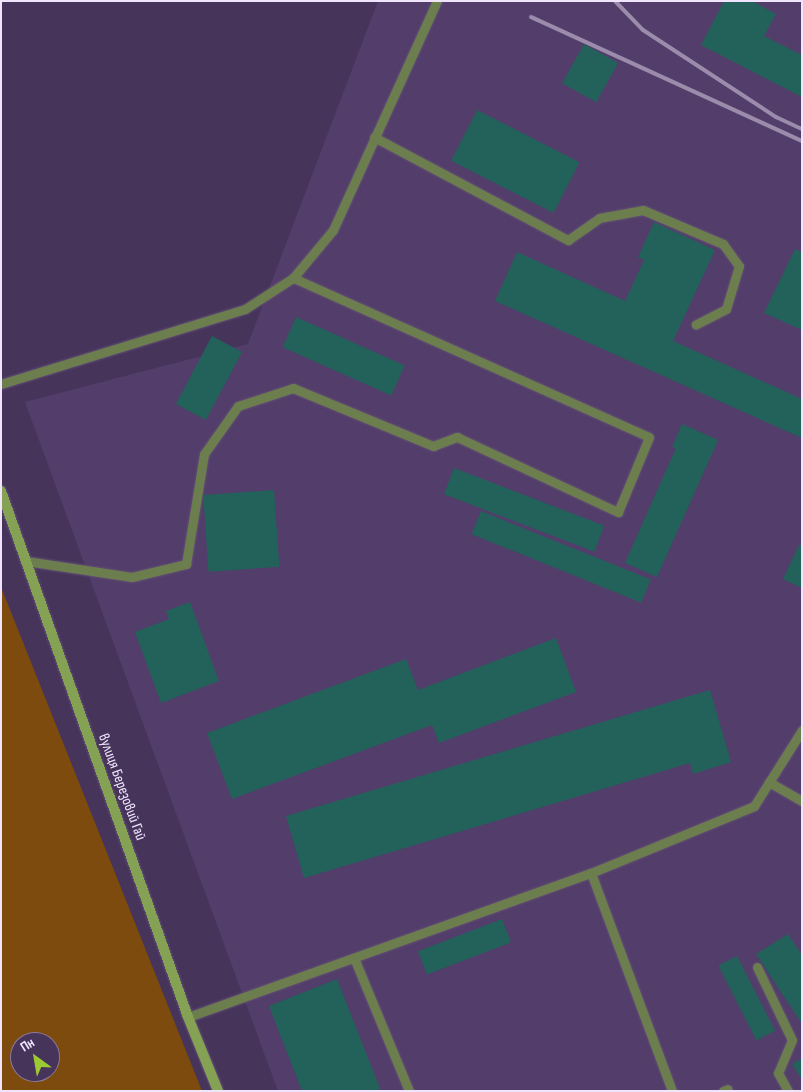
<!DOCTYPE html>
<html>
<head>
<meta charset="utf-8">
<style>
	body { margin:0 }
	#map { position:relative; width:803px; height:1092px; overflow:hidden; background:#47345b; font-family:"Sofia Sans Condensed",sans-serif }
	div>[style] { position:absolute }
	[style*='--x'] { left:calc(var(--x)*1px); top:calc(var(--y)*1px); width:calc(var(--w)*1px); rotate:calc(var(--a)*1deg) }
	.built>* { inset:0; background:#533d6a }
	.green>* { inset:0; background:#7d4b0d }
	.building>* { inset:0; background:#22625b; transform-origin:0 0 }
	.roads { filter:drop-shadow(0 0 1px #625075) drop-shadow(0 0 1px #625075) }
	.lane>* { height:9px; margin:-4.5px; padding:0 4.5px; transform-origin:4.5px; border-radius:4.5px; background:#6c7e4e }
	.secondary>* { height:10px; margin:-5px; padding:0 5px; transform-origin:5px; border-radius:5px; background:#85a153 }
	.rail>* { height:4px; margin:-2px; padding:0 2px; transform-origin:2px; border-radius:2px; background:#9b8cab }
	span { translate:-50% -50%; white-space:nowrap; text-align:center; line-height:1.15; -webkit-text-stroke:4.5px #47345b; paint-order:stroke }
	.street-label { font-size:15px; color:#f0e5fd }
	.frame { position:absolute; inset:0; border:2px solid #f0e5fd; pointer-events:none }
	.north { position:absolute; left:10px; top:1032px; width:50px; height:50px; box-sizing:border-box; background:#47345b; border:1px solid #8b7b9c; border-radius:50%; rotate:328deg; font-size:14px; font-weight:700; line-height:20px; text-align:center; color:#f0e5fd }
	.north::after { content:''; display:block; margin:auto; width:18px; height:22px; background:#9cca32; clip-path:polygon(50% 0,100% 100%,50% 72%,0 100%) }
</style>
</head>
<body>
<div id="map">
	<div class="built">
		<div style="clip-path:polygon(378px 1px,802px 1px,802px 1091px,278px 1091px,25px 402px,248px 344px)"></div>
	</div>
	<div class="green">
		<div style="clip-path:polygon(evenodd,1px 587px,202px 1091px,1px 1091px,1px 587px,20px 1042px,50px 1042px,50px 1072px,20px 1072px,20px 1042px)"></div>
	</div>
	<div class="building">
		<div style="clip-path:polygon(724px 1px,752px 1px,776px 14px,764px 36px,802px 55px,802px 97px,701px 45px)"></div>
		<div style="left:584px;top:44px;width:39px;height:45px;rotate:29deg"></div>
		<div style="left:477px;top:110px;width:115px;height:57px;rotate:27deg"></div>
		<div style="clip-path:polygon(654px 222px,715px 250px,673px 341px,802px 399px,802px 438px,495px 301px,517px 252px,625px 301px,644px 260px,638px 257px)"></div>
		<div style="clip-path:polygon(795px 249px,802px 252px,802px 330px,764px 313px)"></div>
		<div style="left:296px;top:317px;width:119px;height:33px;rotate:24deg"></div>
		<div style="left:212px;top:336px;width:34px;height:77px;rotate:28deg"></div>
		<div style="clip-path:polygon(682px 424px,718px 440px,657px 577px,625px 563px,676px 448px,672px 447px)"></div>
		<div style="left:454px;top:468px;width:161px;height:28px;rotate:21deg"></div>
		<div style="left:274px;top:490px;width:77px;height:71px;rotate:86deg"></div>
		<div style="left:481px;top:511px;width:183px;height:25px;rotate:22deg"></div>
		<div style="clip-path:polygon(799px 545px,802px 546px,802px 588px,783px 579px)"></div>
		<div style="clip-path:polygon(190px 602px,219px 681px,161px 703px,135px 632px,169px 619px,166px 611px)"></div>
		<div style="clip-path:polygon(556px 638px,576px 692px,439px 743px,432px 725px,232px 799px,207px 733px,406px 659px,418px 690px)"></div>
		<div style="clip-path:polygon(710px 690px,731px 762px,693px 774px,690px 763px,304px 878px,286px 816px)"></div>
		<div style="left:502px;top:919px;width:25px;height:90px;rotate:69deg"></div>
		<div style="clip-path:polygon(788px 934px,802px 955px,802px 1024px,756px 954px)"></div>
		<div style="left:737px;top:956px;width:84px;height:21px;rotate:63deg"></div>
		<div style="clip-path:polygon(337px 979px,381px 1091px,302px 1091px,269px 1006px)"></div>
		<div style="clip-path:polygon(802px 1058px,802px 1080px,792px 1064px)"></div>
	</div>
	<div class="roads">
		<div class="lane">
			<div style="--x:374;--y:137;--w:220;--a:28"></div>
			<div style="--x:568;--y:240;--w:38;--a:-35"></div>
			<div style="--x:599;--y:218;--w:45;--a:-10.3"></div>
			<div style="--x:643;--y:210;--w:87;--a:23"></div>
			<div style="--x:723;--y:244;--w:27;--a:54"></div>
			<div style="--x:739;--y:266;--w:45;--a:106.8"></div>
			<div style="--x:726;--y:309;--w:34;--a:153"></div>
			<div style="--x:1;--y:384;--w:255;--a:-17.1"></div>
			<div style="--x:245;--y:309;--w:57;--a:-32.9"></div>
			<div style="--x:293;--y:278;--w:62;--a:-50.2"></div>
			<div style="--x:333;--y:230;--w:252;--a:-65.6"></div>
			<div style="--x:26;--y:561;--w:107;--a:8.6"></div>
			<div style="--x:132;--y:577;--w:56;--a:-13.5"></div>
			<div style="--x:186;--y:564;--w:111;--a:-80.7"></div>
			<div style="--x:204;--y:454;--w:59;--a:-54.7"></div>
			<div style="--x:238;--y:406;--w:58;--a:-18.1"></div>
			<div style="--x:293;--y:388;--w:152;--a:22.5"></div>
			<div style="--x:433;--y:446;--w:26;--a:-21"></div>
			<div style="--x:457;--y:437;--w:178;--a:25"></div>
			<div style="--x:618;--y:512;--w:81;--a:-67.5"></div>
			<div style="--x:649;--y:437;--w:390;--a:-155.9"></div>
			<div style="--x:769;--y:782;--w:38;--a:30"></div>
			<div style="--x:591;--y:873;--w:233;--a:69.6"></div>
			<div style="--x:354;--y:958;--w:144;--a:67.5"></div>
			<div style="--x:757;--y:967;--w:81;--a:64.4"></div>
			<div style="--x:792;--y:1040;--w:36;--a:113"></div>
			<div style="--x:778;--y:1073;--w:21;--a:61"></div>
			<div style="--x:188;--y:1017;--w:428;--a:-19.7"></div>
			<div style="--x:591;--y:873;--w:176;--a:-22.3"></div>
			<div style="--x:754;--y:806;--w:90;--a:-57.7"></div>
			<div style="--x:723;--y:1091;--w:5;--a:-22"></div>
		</div>
		<div class="secondary">
			<div style="--x:1;--y:491;--w:558;--a:70.43"></div>
			<div style="--x:188;--y:1017;--w:80;--a:67.9"></div>
		</div>
	</div>
	<div class="rail">
		<div style="--x:615;--y:1;--w:40;--a:46"></div>
		<div style="--x:643;--y:30;--w:159;--a:33.2"></div>
		<div style="--x:776;--y:117;--w:29;--a:25"></div>
		<div style="--x:531;--y:17;--w:298;--a:24.6"></div>
	</div>
	<div class="street-label">
		<span style="left:122px;top:787px;rotate:70deg">вулиця Березовий Гай</span>
	</div>
	<div class="frame"></div>
	<div class="north">Пн</div>
</div>
</body>
</html>
